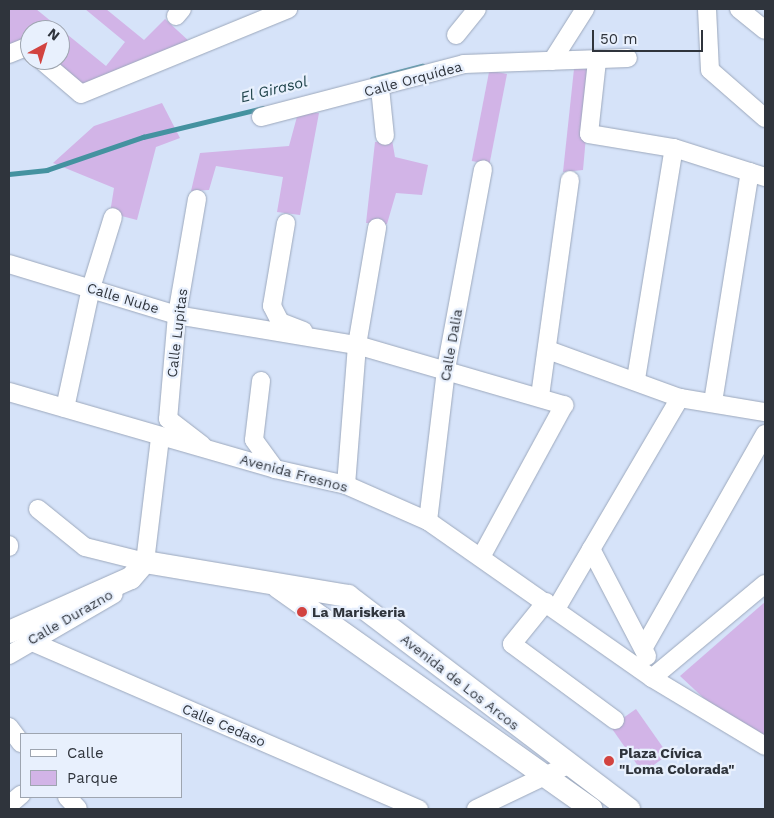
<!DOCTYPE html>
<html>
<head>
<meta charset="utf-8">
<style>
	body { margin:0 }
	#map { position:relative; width:774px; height:818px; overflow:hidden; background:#d6e3f9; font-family:"Work Sans",sans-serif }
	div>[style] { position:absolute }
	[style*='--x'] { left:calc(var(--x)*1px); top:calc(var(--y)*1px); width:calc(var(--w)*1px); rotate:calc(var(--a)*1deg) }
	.green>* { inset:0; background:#d2b4e7; transform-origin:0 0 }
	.stream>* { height:4.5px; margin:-2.25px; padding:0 2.25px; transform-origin:2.25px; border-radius:2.25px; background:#4492a0 }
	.roads { filter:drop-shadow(0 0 1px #9ca8bc) drop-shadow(0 0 1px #9ca8bc) }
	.minor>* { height:18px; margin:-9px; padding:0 9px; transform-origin:9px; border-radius:9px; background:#fff }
	.major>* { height:22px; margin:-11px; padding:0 11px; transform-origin:11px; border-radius:11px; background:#fff }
	.dots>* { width:14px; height:14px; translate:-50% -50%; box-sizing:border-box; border:2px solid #e8f0fd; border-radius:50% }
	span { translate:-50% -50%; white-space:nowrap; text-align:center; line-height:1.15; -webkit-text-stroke:4.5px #e8f0fd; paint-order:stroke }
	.street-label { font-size:14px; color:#2f343c }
	.poi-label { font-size:14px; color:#2f343c; font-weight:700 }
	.left { translate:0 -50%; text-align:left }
	.water-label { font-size:15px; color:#20444b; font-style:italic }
	.frame { position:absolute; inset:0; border:10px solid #2f343c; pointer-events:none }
	.legend { position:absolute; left:20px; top:733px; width:162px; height:65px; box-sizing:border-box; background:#e8f0fd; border:1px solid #9ea5b0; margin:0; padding:6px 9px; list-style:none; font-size:15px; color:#2f343c }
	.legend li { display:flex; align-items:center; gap:10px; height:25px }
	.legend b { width:25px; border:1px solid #9ea5b0 }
	.north { position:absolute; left:20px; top:20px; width:50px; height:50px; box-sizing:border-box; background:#e8f0fd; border:1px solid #9ea5b0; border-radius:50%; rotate:39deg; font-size:14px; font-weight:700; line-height:20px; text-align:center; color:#2f343c }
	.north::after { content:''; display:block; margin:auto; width:18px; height:22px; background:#d24340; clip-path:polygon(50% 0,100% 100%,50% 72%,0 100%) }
	.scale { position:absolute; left:592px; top:30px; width:111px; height:22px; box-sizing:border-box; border:2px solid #2f343c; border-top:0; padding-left:6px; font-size:15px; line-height:18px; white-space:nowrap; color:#2f343c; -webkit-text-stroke:4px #e8f0fd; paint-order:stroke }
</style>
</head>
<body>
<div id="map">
	<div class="green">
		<div style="clip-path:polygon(9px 9px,36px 9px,106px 66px,125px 42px,85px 9px,106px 9px,144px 40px,165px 19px,190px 42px,81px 86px,49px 60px,60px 60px,60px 30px,30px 30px,30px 44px,9px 47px)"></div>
		<div style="clip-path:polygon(574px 69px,592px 69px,583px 170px,563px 172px)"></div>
		<div style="left:507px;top:74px;width:92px;height:18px;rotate:101deg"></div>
		<div style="clip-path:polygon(162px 103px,180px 138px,156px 147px,137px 220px,110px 213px,114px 188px,53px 163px,94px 126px)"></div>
		<div style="clip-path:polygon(298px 113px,319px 113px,300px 215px,277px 212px,283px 177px,216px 166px,209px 190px,191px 191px,200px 153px,289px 146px)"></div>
		<div style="clip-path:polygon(392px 140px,395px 157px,428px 165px,422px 195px,396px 193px,387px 224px,366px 223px,375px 142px)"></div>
		<div style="clip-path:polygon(765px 602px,765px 737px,710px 704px,680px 676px)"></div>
		<div style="left:636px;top:709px;width:56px;height:31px;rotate:55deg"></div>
	</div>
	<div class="stream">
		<div style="--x:372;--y:79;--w:52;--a:-14.6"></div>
		<div style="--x:9;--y:174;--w:38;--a:-6"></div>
		<div style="--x:47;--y:170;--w:102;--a:-19"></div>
		<div style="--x:143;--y:137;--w:123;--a:-13.6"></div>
	</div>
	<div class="roads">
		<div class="minor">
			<div style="--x:707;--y:9;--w:61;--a:87.2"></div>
			<div style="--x:710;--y:70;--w:73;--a:41.1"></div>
			<div style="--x:739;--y:9;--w:33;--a:39"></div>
			<div style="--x:176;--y:16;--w:9;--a:-49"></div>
			<div style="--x:456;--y:35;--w:33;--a:-51"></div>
			<div style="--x:9;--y:54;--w:18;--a:-22"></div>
			<div style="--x:26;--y:47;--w:6;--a:45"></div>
			<div style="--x:41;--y:60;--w:52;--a:40.4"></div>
			<div style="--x:81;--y:94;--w:224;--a:-22.3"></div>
			<div style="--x:552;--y:61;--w:62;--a:-57.6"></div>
			<div style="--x:597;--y:61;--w:73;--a:96.3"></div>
			<div style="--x:589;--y:134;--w:86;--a:9.4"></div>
			<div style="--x:674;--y:148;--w:96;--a:17.7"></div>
			<div style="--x:380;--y:88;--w:48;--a:84.1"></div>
			<div style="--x:261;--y:117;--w:210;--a:-14.6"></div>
			<div style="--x:464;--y:64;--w:164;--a:-2.1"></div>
			<div style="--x:197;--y:199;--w:118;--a:99.8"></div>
			<div style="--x:177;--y:315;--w:104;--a:94.9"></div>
			<div style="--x:168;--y:419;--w:43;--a:37.4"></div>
			<div style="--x:286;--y:223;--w:84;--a:99.6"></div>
			<div style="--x:272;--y:306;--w:18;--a:63"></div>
			<div style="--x:280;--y:322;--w:25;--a:21"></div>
			<div style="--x:9;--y:264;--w:176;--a:16.9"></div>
			<div style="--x:177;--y:315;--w:182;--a:9.5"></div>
			<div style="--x:357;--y:345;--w:216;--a:16.2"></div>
			<div style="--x:564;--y:405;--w:173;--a:118.6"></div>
			<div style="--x:548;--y:350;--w:140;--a:20"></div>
			<div style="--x:680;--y:398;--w:86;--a:9.4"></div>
			<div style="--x:636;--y:379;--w:234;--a:-80.7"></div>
			<div style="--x:261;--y:381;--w:59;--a:96.8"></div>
			<div style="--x:254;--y:440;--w:36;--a:54"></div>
			<div style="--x:9;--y:392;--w:277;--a:16.1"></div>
			<div style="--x:275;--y:469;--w:73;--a:12.7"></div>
			<div style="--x:346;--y:485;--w:90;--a:23.7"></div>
			<div style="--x:428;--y:521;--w:274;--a:35"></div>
			<div style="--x:652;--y:678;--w:132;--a:31"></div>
			<div style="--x:540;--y:396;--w:218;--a:-82.1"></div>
			<div style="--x:713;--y:402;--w:233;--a:-80.9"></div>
			<div style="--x:65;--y:408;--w:123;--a:-77.8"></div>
			<div style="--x:91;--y:288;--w:74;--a:-72.8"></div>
			<div style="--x:346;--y:485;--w:140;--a:-85.5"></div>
			<div style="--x:357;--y:345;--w:119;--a:-80.3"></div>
			<div style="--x:38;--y:509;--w:60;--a:39"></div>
			<div style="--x:85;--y:547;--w:62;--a:14"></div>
			<div style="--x:145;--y:562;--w:125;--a:-83.1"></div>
			<div style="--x:428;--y:521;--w:153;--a:-83.2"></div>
			<div style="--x:446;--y:369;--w:203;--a:-79.5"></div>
			<div style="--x:9;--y:547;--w:2;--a:-90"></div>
			<div style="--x:591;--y:549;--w:121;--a:62.4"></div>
			<div style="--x:546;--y:602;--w:54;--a:129"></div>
			<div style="--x:512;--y:644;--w:128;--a:36.4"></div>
			<div style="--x:556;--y:609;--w:245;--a:-59.6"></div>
			<div style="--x:30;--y:641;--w:424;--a:23.4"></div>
			<div style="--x:644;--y:647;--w:245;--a:-60.4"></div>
			<div style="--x:9;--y:655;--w:121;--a:-30.2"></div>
			<div style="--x:652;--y:678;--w:147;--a:-39.8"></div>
			<div style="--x:9;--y:727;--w:20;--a:53"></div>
			<div style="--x:67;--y:797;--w:16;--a:47"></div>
			<div style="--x:9;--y:805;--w:16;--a:-40"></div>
			<div style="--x:476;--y:809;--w:102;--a:-25.6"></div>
		</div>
		<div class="major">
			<div style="--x:278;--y:587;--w:384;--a:35.3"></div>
			<div style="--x:9;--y:632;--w:133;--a:-23.9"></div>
			<div style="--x:131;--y:578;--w:21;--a:-49"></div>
			<div style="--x:145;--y:562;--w:206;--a:9.5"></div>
			<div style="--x:348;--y:596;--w:353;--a:37.2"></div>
		</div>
	</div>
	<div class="dots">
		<div style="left:302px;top:612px;background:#d24340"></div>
		<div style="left:609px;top:761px;background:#d24340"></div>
	</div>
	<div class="street-label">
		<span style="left:413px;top:79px;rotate:-15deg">Calle Orquídea</span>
		<span style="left:123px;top:298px;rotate:17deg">Calle Nube</span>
		<span style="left:177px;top:333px;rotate:-83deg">Calle Lupitas</span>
		<span style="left:451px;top:345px;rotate:-80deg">Calle Dalia</span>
		<span style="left:294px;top:473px;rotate:15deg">Avenida Fresnos</span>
		<span style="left:70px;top:617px;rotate:-30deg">Calle Durazno</span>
		<span style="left:460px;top:682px;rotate:38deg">Avenida de Los Arcos</span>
		<span style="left:224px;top:725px;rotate:23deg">Calle Cedaso</span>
	</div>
	<div class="poi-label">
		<span class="left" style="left:312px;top:612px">La Mariskeria</span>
		<span class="left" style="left:619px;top:761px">Plaza Cívica<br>"Loma Colorada"</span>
	</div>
	<div class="water-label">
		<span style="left:274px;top:90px;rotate:-14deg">El Girasol</span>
	</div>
	<div class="frame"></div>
	<ul class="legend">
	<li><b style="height:6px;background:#fff"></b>Calle</li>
	<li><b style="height:14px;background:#d2b4e7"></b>Parque</li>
	</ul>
	<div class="north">N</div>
	<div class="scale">50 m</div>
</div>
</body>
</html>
